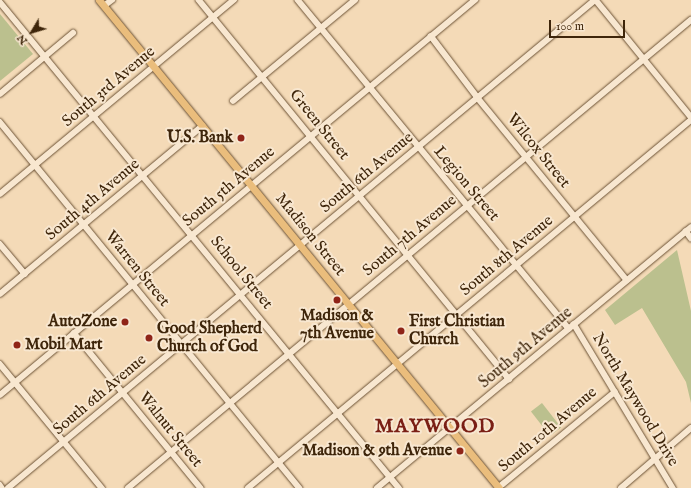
<!DOCTYPE html>
<html>
<head>
<meta charset="utf-8">
<style>
	body { margin:0 }
	#map { position:relative; width:691px; height:488px; overflow:hidden; background:#f4dab7; font-family:"IM FELL English",serif }
	div>[style] { position:absolute }
	[style*='--x'] { left:calc(var(--x)*1px); top:calc(var(--y)*1px); width:calc(var(--w)*1px); rotate:calc(var(--a)*1deg) }
	.green>* { inset:0; background:#bbc08e; transform-origin:0 0 }
	.roads { filter:drop-shadow(0 0 1px #6c5235) drop-shadow(0 0 1px #6c5235) }
	.minor>* { height:5.5px; margin:-2.75px; padding:0 2.75px; transform-origin:2.75px; border-radius:2.75px; background:#f8e7d0 }
	.major>* { height:7px; margin:-3.5px; padding:0 3.5px; transform-origin:3.5px; border-radius:3.5px; background:#eabd7c }
	.dots>* { width:11px; height:11px; translate:-50% -50%; box-sizing:border-box; border:2px solid #f8e7d0; border-radius:50% }
	span { translate:-50% -50%; white-space:nowrap; text-align:center; line-height:1.15; -webkit-text-stroke:4px #f8e7d0; paint-order:stroke }
	.street-label { font-size:16px; color:#3e250a }
	.poi-label { font-size:16px; color:#3e250a; font-weight:700 }
	.right { translate:-100% -50%; text-align:right }
	.left { translate:0 -50%; text-align:left }
	.district-label { font-size:20px; color:#7a1f14; font-weight:700; letter-spacing:1px }
	.north { position:absolute; left:12px; top:12px; width:40px; height:40px; -webkit-text-stroke:3px #f8e7d0; paint-order:stroke; rotate:232deg; font-size:11px; font-weight:700; line-height:16px; text-align:center; color:#3e250a }
	.north::after { content:''; display:block; margin:auto; width:14px; height:18px; background:#3e250a; clip-path:polygon(50% 0,100% 100%,50% 72%,0 100%) }
	.scale { position:absolute; left:549px; top:20px; width:76px; height:18px; box-sizing:border-box; border:2px solid #3e250a; border-top:0; padding-left:5px; font-size:12px; line-height:14px; white-space:nowrap; color:#3e250a; -webkit-text-stroke:3px #f8e7d0; paint-order:stroke }
</style>
</head>
<body>
<div id="map">
	<div class="green">
		<div style="clip-path:polygon(0 14px,33px 54px,0 81px)"></div>
		<div style="clip-path:polygon(677px 250px,691px 311px,691px 403px,686px 382px,642px 308px,615px 325px,605px 310px)"></div>
		<div style="left:542px;top:403px;width:31px;height:14px;rotate:52deg"></div>
	</div>
	<div class="roads">
		<div class="minor">
			<div style="--x:199;--y:0;--w:490;--a:50.7"></div>
			<div style="--x:298;--y:0;--w:426;--a:50.5"></div>
			<div style="--x:596;--y:0;--w:151;--a:50.9"></div>
			<div style="--x:0;--y:2;--w:629;--a:50.61"></div>
			<div style="--x:104;--y:6;--w:10;--a:-37"></div>
			<div style="--x:431;--y:36;--w:78;--a:52.8"></div>
			<div style="--x:478;--y:98;--w:235;--a:50.7"></div>
			<div style="--x:0;--y:94;--w:95;--a:-39.9"></div>
			<div style="--x:233;--y:101;--w:158;--a:-39.6"></div>
			<div style="--x:0;--y:122;--w:473;--a:50.7"></div>
			<div style="--x:0;--y:194;--w:304;--a:-39.7"></div>
			<div style="--x:686;--y:231;--w:9;--a:54"></div>
			<div style="--x:0;--y:244;--w:39;--a:50"></div>
			<div style="--x:0;--y:294;--w:263;--a:-39.7"></div>
			<div style="--x:574;--y:324;--w:192;--a:58.9"></div>
			<div style="--x:74;--y:333;--w:200;--a:50.7"></div>
			<div style="--x:0;--y:364;--w:161;--a:50.6"></div>
			<div style="--x:0;--y:395;--w:618;--a:-39.75"></div>
			<div style="--x:0;--y:485;--w:4;--a:56"></div>
			<div style="--x:8;--y:488;--w:763;--a:-39.74"></div>
			<div style="--x:128;--y:488;--w:732;--a:-39.74"></div>
			<div style="--x:248;--y:488;--w:576;--a:-39.72"></div>
			<div style="--x:377;--y:488;--w:408;--a:-39.7"></div>
			<div style="--x:498;--y:488;--w:151;--a:-39.4"></div>
			<div style="--x:621;--y:488;--w:92;--a:-40.6"></div>
		</div>
		<div class="major">
			<div style="--x:99;--y:0;--w:631;--a:50.66"></div>
		</div>
	</div>
	<div class="dots">
		<div style="left:241px;top:138px;background:#8f2418"></div>
		<div style="left:337px;top:300px;background:#8f2418"></div>
		<div style="left:125px;top:322px;background:#8f2418"></div>
		<div style="left:401px;top:331px;background:#8f2418"></div>
		<div style="left:149px;top:338px;background:#8f2418"></div>
		<div style="left:17px;top:345px;background:#8f2418"></div>
		<div style="left:460px;top:451px;background:#8f2418"></div>
	</div>
	<div class="street-label">
		<span style="left:109px;top:87px;rotate:-40deg">South 3rd Avenue</span>
		<span style="left:319px;top:125px;rotate:51deg">Green Street</span>
		<span style="left:538px;top:151px;rotate:51deg">Wilcox Street</span>
		<span style="left:367px;top:173px;rotate:-40deg">South 6th Avenue</span>
		<span style="left:466px;top:184px;rotate:50deg">Legion Street</span>
		<span style="left:229px;top:187px;rotate:-40deg">South 5th Avenue</span>
		<span style="left:93px;top:200px;rotate:-40deg">South 4th Avenue</span>
		<span style="left:310px;top:235px;rotate:51deg">Madison Street</span>
		<span style="left:410px;top:236px;rotate:-40deg">South 7th Avenue</span>
		<span style="left:507px;top:256px;rotate:-40deg">South 8th Avenue</span>
		<span style="left:137px;top:269px;rotate:51deg">Warren Street</span>
		<span style="left:241px;top:273px;rotate:51deg">School Street</span>
		<span style="left:526px;top:348px;rotate:-40deg">South 9th Avenue</span>
		<span style="left:100px;top:395px;rotate:-40deg">South 6th Avenue</span>
		<span style="left:635px;top:400px;rotate:59deg">North Maywood Drive</span>
		<span style="left:170px;top:430px;rotate:51deg">Walnut Street</span>
		<span style="left:548px;top:430px;rotate:-40deg">South 10th Avenue</span>
	</div>
	<div class="poi-label">
		<span class="right" style="left:233px;top:138px">U.S. Bank</span>
		<span style="left:337px;top:325px">Madison &amp;<br>7th Avenue</span>
		<span class="right" style="left:117px;top:322px">AutoZone</span>
		<span class="left" style="left:409px;top:331px">First Christian<br>Church</span>
		<span class="left" style="left:157px;top:338px">Good Shepherd<br>Church of God</span>
		<span class="left" style="left:25px;top:345px">Mobil Mart</span>
		<span class="right" style="left:452px;top:451px">Madison &amp; 9th Avenue</span>
	</div>
	<div class="district-label">
		<span style="left:435px;top:426px">MAYWOOD</span>
	</div>
	<div class="north">N</div>
	<div class="scale">100 m</div>
</div>
</body>
</html>
